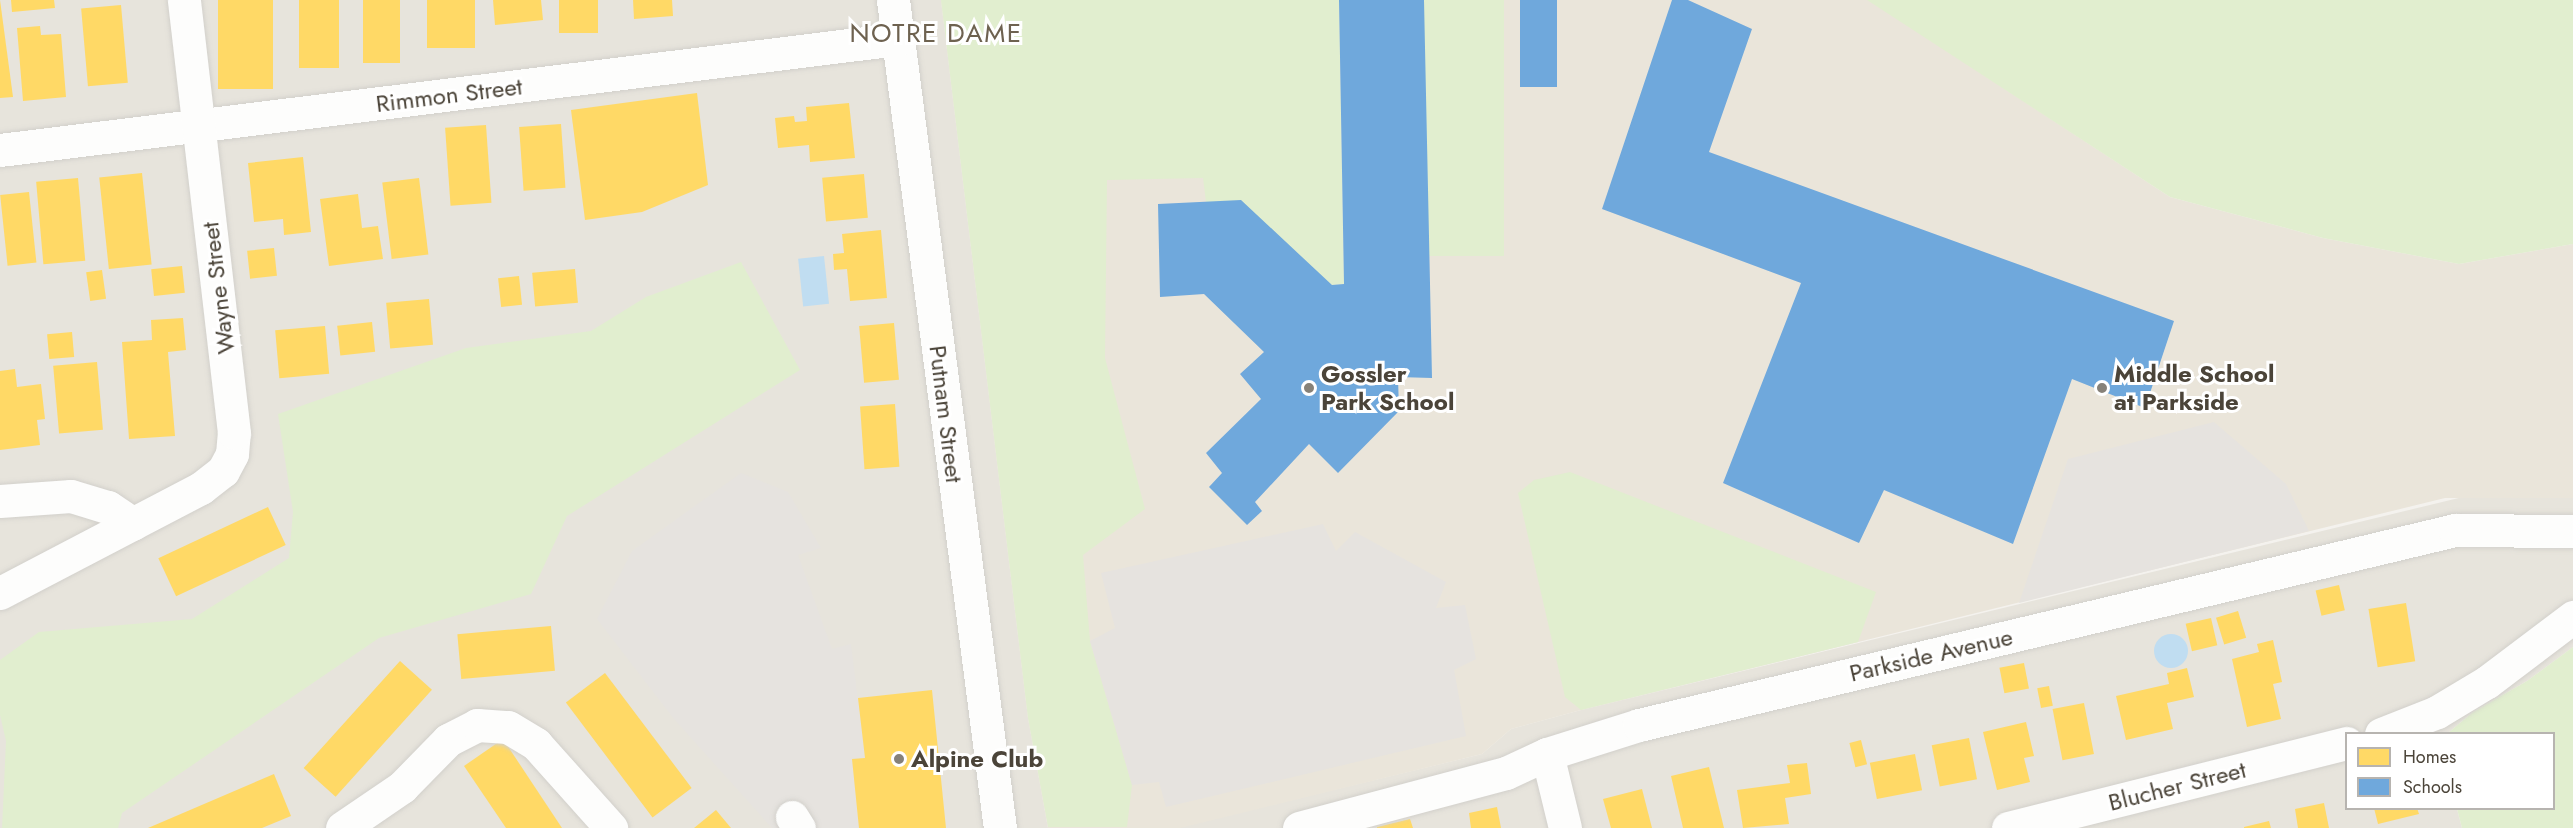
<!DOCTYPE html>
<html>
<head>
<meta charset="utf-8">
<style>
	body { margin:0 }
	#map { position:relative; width:2573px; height:828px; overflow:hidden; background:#f4f2ee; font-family:Jost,sans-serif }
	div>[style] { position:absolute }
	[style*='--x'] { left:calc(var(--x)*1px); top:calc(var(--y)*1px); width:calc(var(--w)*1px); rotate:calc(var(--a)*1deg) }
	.residential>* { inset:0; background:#e7e4dc }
	.education>* { inset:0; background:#eae5da }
	.green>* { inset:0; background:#e1eecf; transform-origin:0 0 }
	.parking>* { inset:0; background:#e6e3df }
	.water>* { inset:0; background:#c0ddf1; transform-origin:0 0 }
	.round { border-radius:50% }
	.homes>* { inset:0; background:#ffd966; transform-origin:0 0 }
	.schools>* { inset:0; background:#6fa8dc; transform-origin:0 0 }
	.roads { filter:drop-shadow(0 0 2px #d2d0cb) drop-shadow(0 0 2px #d2d0cb) }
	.street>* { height:33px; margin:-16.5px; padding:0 16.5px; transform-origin:16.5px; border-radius:16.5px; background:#fdfdfc }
	.dots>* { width:16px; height:16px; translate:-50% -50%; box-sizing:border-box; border:3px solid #fff; border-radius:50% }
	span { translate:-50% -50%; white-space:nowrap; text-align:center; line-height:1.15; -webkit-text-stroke:6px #fff; paint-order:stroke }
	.street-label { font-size:24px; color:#4b4439 }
	.poi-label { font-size:24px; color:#4b4439; font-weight:700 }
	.left { translate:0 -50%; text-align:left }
	.neighbourhood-label { font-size:26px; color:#6e6250; letter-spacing:1.5px }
	.legend { position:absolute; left:2345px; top:732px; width:210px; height:78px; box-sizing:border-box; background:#fff; border:2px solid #b7b4b0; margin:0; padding:8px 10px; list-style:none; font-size:18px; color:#4b4439 }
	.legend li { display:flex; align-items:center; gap:12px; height:30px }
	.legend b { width:30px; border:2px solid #b7b4b0 }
</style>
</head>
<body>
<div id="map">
	<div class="residential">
		<div style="clip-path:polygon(0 0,941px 0,1028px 718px,1048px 828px,0 828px)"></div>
		<div style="clip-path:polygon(2467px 496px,2573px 498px,2573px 647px,2527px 681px,2473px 712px,2448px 733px,2346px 734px,2346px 808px,2457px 809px,2462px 828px,1176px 828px,1482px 754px,1511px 729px,1581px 710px)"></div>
	</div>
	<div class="education">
		<div style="clip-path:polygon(941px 0,1869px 0,2170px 197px,2323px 238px,2459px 264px,2573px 244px,2573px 498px,2445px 498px,1581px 710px,1511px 729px,1482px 754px,1180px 828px,1048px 828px,1028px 718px)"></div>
	</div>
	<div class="green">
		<div style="clip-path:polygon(941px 0,1339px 0,1344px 284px,1332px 285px,1206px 202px,1203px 178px,1107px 180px,1105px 358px,1145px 509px,1083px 555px,1090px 641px,1132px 785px,1127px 827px,1048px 827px,1028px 718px)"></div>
		<div style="left:1424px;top:0;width:80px;height:256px"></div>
		<div style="clip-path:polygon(1867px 0,2573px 0,2573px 244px,2459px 264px,2323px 238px,2170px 197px)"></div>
		<div style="clip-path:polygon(741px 262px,800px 370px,567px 516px,531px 594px,379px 638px,122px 813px,118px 828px,2px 828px,6px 741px,0 715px,0 660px,39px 632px,192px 619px,289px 558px,293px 512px,278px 414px,466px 348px,591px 331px,646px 297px)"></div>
		<div style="clip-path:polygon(1570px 472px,1876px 592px,1858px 642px,1581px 710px,1565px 697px,1518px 493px,1534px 480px)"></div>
		<div style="clip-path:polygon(2573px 647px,2573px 828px,2462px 828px,2457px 809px,2554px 808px,2554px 734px,2448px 733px,2473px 712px,2527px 681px)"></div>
	</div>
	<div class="parking">
		<div style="clip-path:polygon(2214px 422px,2286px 484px,2309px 531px,2019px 603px,2068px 459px)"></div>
		<div style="clip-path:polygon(741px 473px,788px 492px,821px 548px,798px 555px,832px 649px,851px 644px,865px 758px,852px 760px,859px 828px,772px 828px,674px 719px,597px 619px,632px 551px)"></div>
		<div style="clip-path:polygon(1323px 524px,1336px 551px,1355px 532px,1446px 582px,1436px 608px,1465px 605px,1476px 659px,1454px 670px,1466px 736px,1166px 807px,1159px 782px,1132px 785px,1090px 641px,1115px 628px,1101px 573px)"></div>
	</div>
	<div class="water">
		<div style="left:824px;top:256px;width:48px;height:26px;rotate:84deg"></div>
		<div class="round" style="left:2154px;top:634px;width:34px;height:34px"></div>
	</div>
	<div class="homes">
		<div style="clip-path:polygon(0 0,13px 97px,0 98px)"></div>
		<div style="clip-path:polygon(11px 0,54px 0,55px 8px,12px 12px)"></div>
		<div style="left:218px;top:0;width:55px;height:89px"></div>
		<div style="left:299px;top:0;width:40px;height:68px"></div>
		<div style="left:363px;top:0;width:37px;height:63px"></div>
		<div style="left:427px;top:0;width:48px;height:48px"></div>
		<div style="clip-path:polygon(493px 0,541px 0,543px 20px,495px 25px)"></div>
		<div style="left:559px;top:0;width:39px;height:33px"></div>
		<div style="clip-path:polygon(633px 0,672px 0,673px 16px,634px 19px)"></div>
		<div style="left:121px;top:5px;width:78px;height:40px;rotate:85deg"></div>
		<div style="clip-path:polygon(40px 26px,41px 35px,61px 34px,66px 97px,23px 101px,17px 28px)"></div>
		<div style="clip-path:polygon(697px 93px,708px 185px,642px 212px,585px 220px,571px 110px)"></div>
		<div style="clip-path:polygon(849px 103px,855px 158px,810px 162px,809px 145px,778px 148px,775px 118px,794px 116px,795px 122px,807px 121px,806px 107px)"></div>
		<div style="left:561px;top:124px;width:64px;height:42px;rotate:86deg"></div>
		<div style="left:486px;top:125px;width:78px;height:41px;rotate:86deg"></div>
		<div style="clip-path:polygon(303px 157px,311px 232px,284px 235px,283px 219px,254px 222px,248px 163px)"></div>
		<div style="left:142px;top:173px;width:92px;height:43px;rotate:84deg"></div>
		<div style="left:864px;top:174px;width:44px;height:42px;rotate:85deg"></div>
		<div style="left:78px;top:178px;width:83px;height:42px;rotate:85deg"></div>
		<div style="left:419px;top:178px;width:77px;height:37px;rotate:83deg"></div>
		<div style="left:29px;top:192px;width:71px;height:29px;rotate:84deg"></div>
		<div style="clip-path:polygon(358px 194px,362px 228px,378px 226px,383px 259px,329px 266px,320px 199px)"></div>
		<div style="clip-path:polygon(881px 230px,887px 298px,850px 301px,847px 269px,834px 270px,833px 254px,844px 253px,842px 234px)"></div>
		<div style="left:274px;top:248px;width:28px;height:27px;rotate:84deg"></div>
		<div style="left:182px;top:266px;width:27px;height:31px;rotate:84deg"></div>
		<div style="left:575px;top:269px;width:34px;height:43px;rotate:85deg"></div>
		<div style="left:102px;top:270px;width:29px;height:16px;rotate:82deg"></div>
		<div style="left:519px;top:276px;width:29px;height:21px;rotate:84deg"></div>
		<div style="left:429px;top:299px;width:46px;height:43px;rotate:85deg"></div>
		<div style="clip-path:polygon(183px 318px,186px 350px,168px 352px,175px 436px,129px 439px,122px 342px,152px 340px,151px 320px)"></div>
		<div style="left:372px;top:322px;width:30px;height:35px;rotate:84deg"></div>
		<div style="left:894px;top:323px;width:57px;height:35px;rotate:85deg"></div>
		<div style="left:325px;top:326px;width:48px;height:50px;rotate:85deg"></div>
		<div style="left:72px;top:332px;width:25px;height:25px;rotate:85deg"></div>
		<div style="left:97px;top:362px;width:68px;height:44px;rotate:85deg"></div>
		<div style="clip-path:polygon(15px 369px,17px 387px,41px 384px,45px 419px,37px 420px,40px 445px,0 450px,0 371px)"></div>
		<div style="left:895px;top:404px;width:63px;height:35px;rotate:86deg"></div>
		<div style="left:268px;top:507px;width:42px;height:121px;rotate:65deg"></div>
		<div style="left:2339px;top:585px;width:26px;height:24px;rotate:77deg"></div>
		<div style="left:2406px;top:603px;width:59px;height:38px;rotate:81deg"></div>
		<div style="left:2238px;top:611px;width:28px;height:23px;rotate:73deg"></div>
		<div style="left:2211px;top:618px;width:28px;height:26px;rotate:77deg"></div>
		<div style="left:551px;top:626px;width:45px;height:94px;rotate:85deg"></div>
		<div style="clip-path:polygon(2273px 640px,2282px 682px,2273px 684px,2281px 719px,2247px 727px,2232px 659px,2259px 652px,2257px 644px)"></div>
		<div style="left:400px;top:661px;width:43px;height:144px;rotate:42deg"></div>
		<div style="left:2024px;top:663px;width:26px;height:25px;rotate:79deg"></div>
		<div style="clip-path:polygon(2187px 668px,2194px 697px,2167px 703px,2173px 729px,2126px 740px,2116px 696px,2169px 684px,2167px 673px)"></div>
		<div style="left:605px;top:673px;width:144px;height:49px;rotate:53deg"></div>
		<div style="left:2049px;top:686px;width:20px;height:12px;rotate:79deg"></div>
		<div style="clip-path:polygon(932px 690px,946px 828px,859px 828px,852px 759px,865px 758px,858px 698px)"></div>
		<div style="left:2084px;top:703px;width:52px;height:32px;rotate:79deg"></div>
		<div style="clip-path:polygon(2026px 722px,2034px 756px,2024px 758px,2030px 782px,1997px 790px,1983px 732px)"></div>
		<div style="left:1969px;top:738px;width:42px;height:38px;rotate:79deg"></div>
		<div style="clip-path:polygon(503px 739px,562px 828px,506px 828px,464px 766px)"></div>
		<div style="left:1861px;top:740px;width:25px;height:12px;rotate:76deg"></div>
		<div style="left:1915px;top:754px;width:37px;height:46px;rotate:79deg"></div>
		<div style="clip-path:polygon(1807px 763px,1811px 794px,1785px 798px,1789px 824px,1743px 828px,1737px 790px,1790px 783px,1787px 765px)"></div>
		<div style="clip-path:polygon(1709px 767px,1724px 828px,1683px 828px,1671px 776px)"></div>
		<div style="clip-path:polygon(274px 774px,291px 816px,262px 828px,148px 828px)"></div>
		<div style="clip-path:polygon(1642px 789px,1652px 828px,1611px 828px,1603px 799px)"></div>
		<div style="clip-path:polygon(2324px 803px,2329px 828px,2298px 828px,2295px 809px)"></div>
		<div style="clip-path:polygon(1497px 807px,1501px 828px,1471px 828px,1469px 813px)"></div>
		<div style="clip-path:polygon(2374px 808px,2417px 808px,2419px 814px,2378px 824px)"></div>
		<div style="clip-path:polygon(716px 810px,731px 828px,694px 828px)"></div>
		<div style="clip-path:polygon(1410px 819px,1413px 828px,1377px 828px,1377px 827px)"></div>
		<div style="clip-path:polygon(2269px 821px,2271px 828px,2244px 828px,2244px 827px)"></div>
	</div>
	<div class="schools">
		<div style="clip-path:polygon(1339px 0,1424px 0,1432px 378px,1398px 377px,1399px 411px,1338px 473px,1309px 444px,1255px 502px,1262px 511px,1247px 525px,1209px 487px,1222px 473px,1206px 453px,1261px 399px,1240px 374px,1264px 352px,1204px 294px,1160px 297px,1158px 204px,1241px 200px,1332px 285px,1344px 284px)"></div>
		<div style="left:1520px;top:0;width:37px;height:87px"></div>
		<div style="clip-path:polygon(1672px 0,1688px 0,1752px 29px,1709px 152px,2174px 321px,2145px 408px,2072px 379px,2013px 544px,1884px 490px,1859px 543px,1723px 483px,1801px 283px,1602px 209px)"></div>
	</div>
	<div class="roads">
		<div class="street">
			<div style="--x:893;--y:0;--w:835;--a:82.64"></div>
			<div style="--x:0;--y:150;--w:905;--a:-7.05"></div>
			<div style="--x:0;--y:501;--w:71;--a:-4"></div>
			<div style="--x:71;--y:496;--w:39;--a:17"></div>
			<div style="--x:108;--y:507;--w:30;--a:34"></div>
			<div style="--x:0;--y:593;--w:227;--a:-27.6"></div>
			<div style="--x:201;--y:488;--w:28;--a:-38"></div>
			<div style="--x:223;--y:471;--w:19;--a:-62"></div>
			<div style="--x:232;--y:454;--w:21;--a:-85"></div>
			<div style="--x:234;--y:433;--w:436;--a:-96.6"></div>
			<div style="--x:2381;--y:734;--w:60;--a:-21.4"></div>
			<div style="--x:2437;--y:712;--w:58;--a:-31"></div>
			<div style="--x:2487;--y:682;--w:108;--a:-37.1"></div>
			<div style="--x:1547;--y:754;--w:76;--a:76.3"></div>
			<div style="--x:792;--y:817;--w:13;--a:58"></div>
			<div style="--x:342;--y:828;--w:73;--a:-34.3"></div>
			<div style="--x:402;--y:787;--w:66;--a:-45.6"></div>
			<div style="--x:448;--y:740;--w:33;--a:-27"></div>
			<div style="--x:477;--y:725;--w:31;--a:4"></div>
			<div style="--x:508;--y:727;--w:33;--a:31"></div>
			<div style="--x:536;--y:744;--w:113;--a:48.2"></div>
			<div style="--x:1299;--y:828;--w:214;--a:-14.9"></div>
			<div style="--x:1506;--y:773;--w:45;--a:-24.9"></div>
			<div style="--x:1547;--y:754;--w:96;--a:-17.5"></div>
			<div style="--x:1639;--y:725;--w:839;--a:-13.44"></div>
			<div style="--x:2455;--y:530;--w:118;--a:0.5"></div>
			<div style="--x:2008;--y:828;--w:349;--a:-14.1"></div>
		</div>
	</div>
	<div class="dots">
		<div style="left:1309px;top:388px;background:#868178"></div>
		<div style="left:2102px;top:388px;background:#868178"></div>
		<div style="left:899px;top:759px;background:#868178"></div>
	</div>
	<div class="street-label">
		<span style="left:449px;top:95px;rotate:-7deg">Rimmon Street</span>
		<span style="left:218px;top:288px;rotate:-97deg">Wayne Street</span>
		<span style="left:946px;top:414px;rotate:83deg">Putnam Street</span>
		<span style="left:1931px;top:655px;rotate:-13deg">Parkside Avenue</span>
		<span style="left:2177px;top:786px;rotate:-14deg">Blucher Street</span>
	</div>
	<div class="poi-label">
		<span class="left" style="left:1321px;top:388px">Gossler<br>Park School</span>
		<span class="left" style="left:2114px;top:388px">Middle School<br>at Parkside</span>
		<span class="left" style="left:911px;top:759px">Alpine Club</span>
	</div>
	<div class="neighbourhood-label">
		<span style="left:936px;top:34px">NOTRE DAME</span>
	</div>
	<ul class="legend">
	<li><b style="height:16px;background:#ffd966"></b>Homes</li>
	<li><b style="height:16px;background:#6fa8dc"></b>Schools</li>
	</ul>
</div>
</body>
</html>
